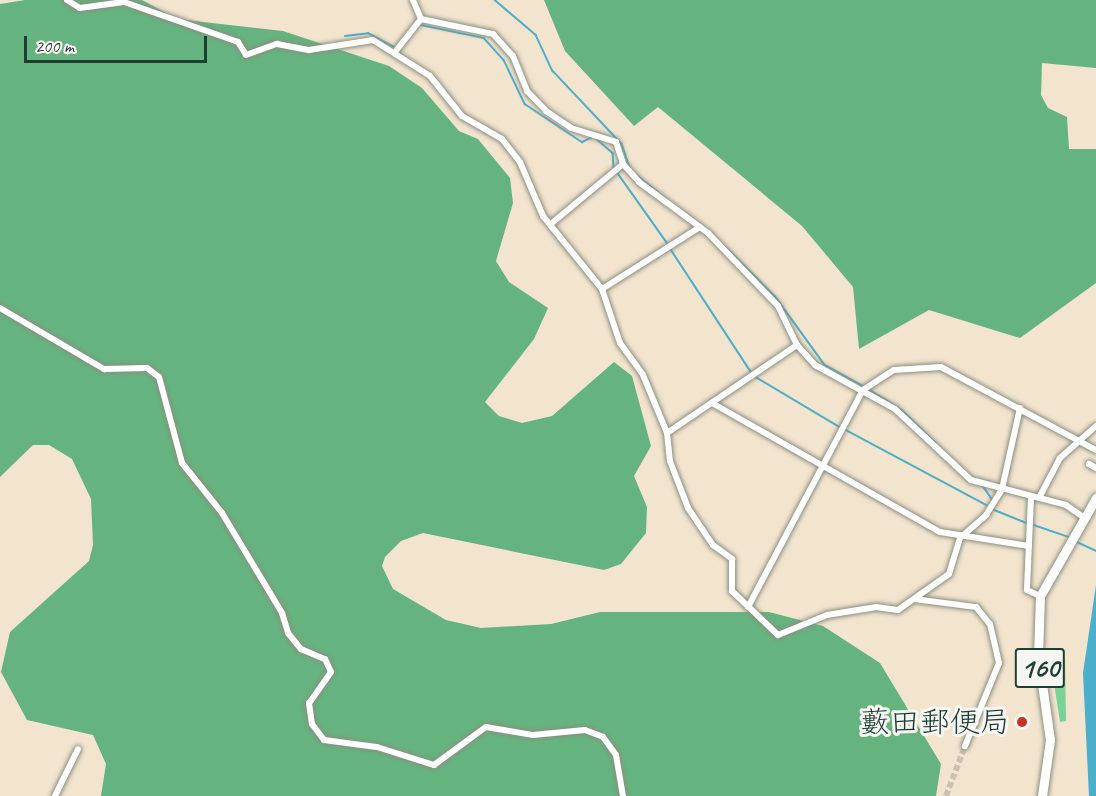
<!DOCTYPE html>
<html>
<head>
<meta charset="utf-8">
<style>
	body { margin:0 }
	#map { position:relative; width:1096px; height:796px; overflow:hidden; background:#f3e4ce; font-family:Caveat,"Klee One",sans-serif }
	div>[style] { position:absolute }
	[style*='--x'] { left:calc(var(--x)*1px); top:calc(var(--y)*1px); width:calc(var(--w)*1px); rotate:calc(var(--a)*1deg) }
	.green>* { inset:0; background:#7cd296 }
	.forest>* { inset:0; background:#65b47f }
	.water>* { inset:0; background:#4baeca }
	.stream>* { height:1.5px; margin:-0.75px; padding:0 0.75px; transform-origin:0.75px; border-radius:0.75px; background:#4baeca }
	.minor-tunnel>* { height:6px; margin-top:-3px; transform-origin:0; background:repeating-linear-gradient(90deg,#c9c3af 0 6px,transparent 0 9px) }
	.roads { filter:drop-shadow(0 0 2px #899081) drop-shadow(0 0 2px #899081) }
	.minor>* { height:6px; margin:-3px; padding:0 3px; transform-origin:3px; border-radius:3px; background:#fff }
	.highway>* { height:9px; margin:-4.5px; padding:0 4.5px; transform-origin:4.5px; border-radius:4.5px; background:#fff }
	.dots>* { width:16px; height:16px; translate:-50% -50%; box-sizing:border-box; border:3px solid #f6f6f2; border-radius:50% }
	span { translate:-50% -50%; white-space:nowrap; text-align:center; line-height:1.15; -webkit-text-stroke:6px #f6f6f2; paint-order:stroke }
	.shield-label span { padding:2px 4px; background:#f6f6f2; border:2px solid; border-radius:4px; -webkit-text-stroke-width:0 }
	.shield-label { font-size:28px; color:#1f3d34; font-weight:700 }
	.poi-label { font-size:30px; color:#1f3d34 }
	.right { translate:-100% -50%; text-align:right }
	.scale { position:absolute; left:24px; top:36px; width:183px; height:27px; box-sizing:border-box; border:3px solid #1f3d34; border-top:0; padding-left:8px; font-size:18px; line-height:21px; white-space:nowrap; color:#1f3d34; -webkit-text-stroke:4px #f6f6f2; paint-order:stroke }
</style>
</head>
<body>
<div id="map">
	<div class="green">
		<div style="clip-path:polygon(1050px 657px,1065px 658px,1066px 721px,1060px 722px)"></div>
	</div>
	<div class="forest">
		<div style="clip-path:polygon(25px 0,142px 0,177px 19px,283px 31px,389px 66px,422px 88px,459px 131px,478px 139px,510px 178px,513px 203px,496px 261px,509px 282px,548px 308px,534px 339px,485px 402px,499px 416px,522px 423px,552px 416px,614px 362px,632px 376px,651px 446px,634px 476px,647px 507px,646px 533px,621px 564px,604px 570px,423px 533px,401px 541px,385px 557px,382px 566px,393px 589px,446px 620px,481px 628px,551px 624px,600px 612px,769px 612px,823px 626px,880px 663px,941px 764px,936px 796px,101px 796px,106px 764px,93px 735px,27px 720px,1px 672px,10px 632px,89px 561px,93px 545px,91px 499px,72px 459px,49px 445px,33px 445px,0 477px,0 4px)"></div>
		<div style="clip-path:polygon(544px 0,1096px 0,1096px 68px,1042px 63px,1041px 95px,1048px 108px,1067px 117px,1069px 149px,1096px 149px,1096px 283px,1020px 338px,929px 310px,859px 349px,853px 287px,802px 226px,658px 107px,634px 126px,565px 51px)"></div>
	</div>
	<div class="water">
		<div style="clip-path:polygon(1096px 585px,1096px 796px,1089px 796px,1083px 673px)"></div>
	</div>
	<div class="stream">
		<div style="--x:495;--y:0;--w:54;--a:40.5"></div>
		<div style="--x:536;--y:35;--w:40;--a:65"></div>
		<div style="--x:553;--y:71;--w:100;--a:46.6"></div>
		<div style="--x:622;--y:144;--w:24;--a:71"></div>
		<div style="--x:421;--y:25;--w:64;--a:11.7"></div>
		<div style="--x:484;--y:38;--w:30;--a:48"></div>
		<div style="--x:504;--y:60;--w:49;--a:64.5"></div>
		<div style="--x:525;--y:104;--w:69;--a:33.7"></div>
		<div style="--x:582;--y:142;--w:10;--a:-24"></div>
		<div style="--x:345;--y:36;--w:23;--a:-7"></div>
		<div style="--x:368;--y:33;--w:32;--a:28"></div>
		<div style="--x:598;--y:140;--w:20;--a:41"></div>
		<div style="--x:613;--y:153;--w:15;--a:86"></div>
		<div style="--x:617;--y:172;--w:88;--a:54.7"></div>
		<div style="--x:637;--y:175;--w:122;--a:39.3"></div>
		<div style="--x:731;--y:252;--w:62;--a:45"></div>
		<div style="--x:775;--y:296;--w:85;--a:54.1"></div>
		<div style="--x:825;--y:365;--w:43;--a:28.9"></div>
		<div style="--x:670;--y:248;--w:148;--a:56.8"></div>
		<div style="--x:754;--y:376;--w:100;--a:30.7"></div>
		<div style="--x:870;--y:390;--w:38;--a:32"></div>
		<div style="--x:902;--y:410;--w:47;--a:44.1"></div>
		<div style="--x:844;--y:429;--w:163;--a:28.1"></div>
		<div style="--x:983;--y:486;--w:16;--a:55"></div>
		<div style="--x:992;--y:509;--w:37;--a:22"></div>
		<div style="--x:1031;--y:524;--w:40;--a:18.9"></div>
		<div style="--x:1075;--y:541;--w:23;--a:25"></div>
	</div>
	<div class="minor-tunnel">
		<div style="--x:946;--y:796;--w:53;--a:-69.2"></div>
	</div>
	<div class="roads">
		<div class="minor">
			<div style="--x:67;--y:0;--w:15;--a:32"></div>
			<div style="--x:80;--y:8;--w:44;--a:-7.8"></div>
			<div style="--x:124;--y:2;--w:121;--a:19.3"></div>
			<div style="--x:238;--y:42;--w:15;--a:58"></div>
			<div style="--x:246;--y:55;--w:33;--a:-20"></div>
			<div style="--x:277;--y:44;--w:33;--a:11"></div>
			<div style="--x:309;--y:50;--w:65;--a:-8.9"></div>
			<div style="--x:373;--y:40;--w:67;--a:32.3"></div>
			<div style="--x:430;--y:76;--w:51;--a:51.3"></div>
			<div style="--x:462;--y:116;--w:46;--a:29.9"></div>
			<div style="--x:502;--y:139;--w:29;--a:52"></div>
			<div style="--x:520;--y:162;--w:59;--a:66.9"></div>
			<div style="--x:543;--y:216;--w:94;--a:51.1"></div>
			<div style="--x:602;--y:289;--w:57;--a:71.6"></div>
			<div style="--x:620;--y:343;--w:39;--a:54"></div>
			<div style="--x:643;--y:375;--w:63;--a:67.5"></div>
			<div style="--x:667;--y:433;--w:28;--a:84"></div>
			<div style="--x:670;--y:461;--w:50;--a:69"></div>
			<div style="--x:688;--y:508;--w:45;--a:56"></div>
			<div style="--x:713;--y:545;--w:24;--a:36"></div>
			<div style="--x:732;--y:559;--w:32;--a:90"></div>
			<div style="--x:732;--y:591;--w:64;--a:43.7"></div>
			<div style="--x:778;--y:635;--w:53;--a:-22.2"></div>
			<div style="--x:827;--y:615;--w:50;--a:-9.3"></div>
			<div style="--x:876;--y:607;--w:22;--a:8"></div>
			<div style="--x:898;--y:610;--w:62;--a:-35.2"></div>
			<div style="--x:949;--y:574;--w:38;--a:-73"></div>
			<div style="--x:960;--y:538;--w:35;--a:-41"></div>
			<div style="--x:986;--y:515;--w:31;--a:-58"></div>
			<div style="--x:1002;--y:489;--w:83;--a:-77.5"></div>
			<div style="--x:413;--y:0;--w:21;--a:67"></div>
			<div style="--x:421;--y:19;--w:74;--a:11.8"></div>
			<div style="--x:493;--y:34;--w:30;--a:48"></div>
			<div style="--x:513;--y:56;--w:38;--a:68"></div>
			<div style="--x:527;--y:91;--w:28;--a:46"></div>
			<div style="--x:546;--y:111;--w:30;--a:34"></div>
			<div style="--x:571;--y:128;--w:47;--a:17.3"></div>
			<div style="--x:616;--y:142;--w:23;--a:72"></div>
			<div style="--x:623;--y:164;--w:24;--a:48"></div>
			<div style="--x:639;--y:182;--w:86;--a:36.5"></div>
			<div style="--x:708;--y:233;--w:101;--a:46.2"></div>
			<div style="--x:778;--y:306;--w:43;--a:64"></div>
			<div style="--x:797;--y:345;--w:27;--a:48"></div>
			<div style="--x:815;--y:365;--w:91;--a:28.8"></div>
			<div style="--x:895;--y:409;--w:104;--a:43.1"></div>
			<div style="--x:971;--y:480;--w:98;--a:14.7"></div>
			<div style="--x:1066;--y:505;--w:21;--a:35"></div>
			<div style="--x:395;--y:52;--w:42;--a:-51.8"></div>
			<div style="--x:552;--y:223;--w:92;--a:-39.7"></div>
			<div style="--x:602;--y:289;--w:116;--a:-32.3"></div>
			<div style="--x:0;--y:308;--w:121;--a:30.4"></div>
			<div style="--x:104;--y:369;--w:43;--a:-1.3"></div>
			<div style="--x:147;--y:368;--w:15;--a:37"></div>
			<div style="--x:159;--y:377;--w:89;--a:75"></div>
			<div style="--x:182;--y:463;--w:64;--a:51.3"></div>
			<div style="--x:222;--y:513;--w:117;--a:59"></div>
			<div style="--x:282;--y:613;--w:21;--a:73"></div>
			<div style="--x:288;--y:633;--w:21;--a:51"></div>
			<div style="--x:301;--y:649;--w:26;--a:23"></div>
			<div style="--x:325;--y:659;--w:14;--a:65"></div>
			<div style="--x:331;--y:672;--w:38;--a:125"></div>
			<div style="--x:309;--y:703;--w:21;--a:82"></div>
			<div style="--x:312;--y:724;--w:20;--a:53"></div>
			<div style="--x:324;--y:740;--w:53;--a:7.5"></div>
			<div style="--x:377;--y:747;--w:60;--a:17.5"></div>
			<div style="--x:434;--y:765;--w:64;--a:-36.2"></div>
			<div style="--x:486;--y:727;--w:48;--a:9.7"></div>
			<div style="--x:533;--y:735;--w:52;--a:-5.5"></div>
			<div style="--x:585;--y:730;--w:19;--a:21"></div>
			<div style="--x:603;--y:737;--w:22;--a:54"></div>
			<div style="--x:616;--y:755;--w:42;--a:80.3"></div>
			<div style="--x:712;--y:403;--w:262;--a:29.5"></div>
			<div style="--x:940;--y:532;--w:90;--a:8.9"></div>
			<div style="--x:667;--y:433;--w:157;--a:-34.1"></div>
			<div style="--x:1096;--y:468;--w:8;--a:-150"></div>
			<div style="--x:1089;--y:464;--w:8;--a:30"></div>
			<div style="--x:1031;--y:497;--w:93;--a:92.5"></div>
			<div style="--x:1027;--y:590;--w:14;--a:25"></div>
			<div style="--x:1039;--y:498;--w:45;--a:-62.3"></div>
			<div style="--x:1060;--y:458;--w:48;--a:-41.6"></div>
			<div style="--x:914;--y:599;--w:63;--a:7.4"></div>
			<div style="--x:976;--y:607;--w:22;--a:51"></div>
			<div style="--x:990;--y:624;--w:40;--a:77"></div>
			<div style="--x:999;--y:663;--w:90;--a:112.3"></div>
			<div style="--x:748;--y:607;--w:246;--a:-62.1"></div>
			<div style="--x:863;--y:390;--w:37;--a:-33"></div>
			<div style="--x:894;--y:370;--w:47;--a:-3.7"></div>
			<div style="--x:941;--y:367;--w:176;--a:28.2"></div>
			<div style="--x:55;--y:796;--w:52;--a:-63.9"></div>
		</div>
		<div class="highway">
			<div style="--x:1042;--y:796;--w:57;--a:-81.9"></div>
			<div style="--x:1050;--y:740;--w:85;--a:-98.1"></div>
			<div style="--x:1038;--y:656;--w:60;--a:-88.1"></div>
			<div style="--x:1040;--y:596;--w:113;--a:-60.3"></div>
		</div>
	</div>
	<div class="dots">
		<div style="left:1022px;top:722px;background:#c8321e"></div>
	</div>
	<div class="shield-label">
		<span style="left:1040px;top:668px">160</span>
	</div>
	<div class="poi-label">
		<span class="right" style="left:1010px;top:722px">藪田郵便局</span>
	</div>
	<div class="scale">200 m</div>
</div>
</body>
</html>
